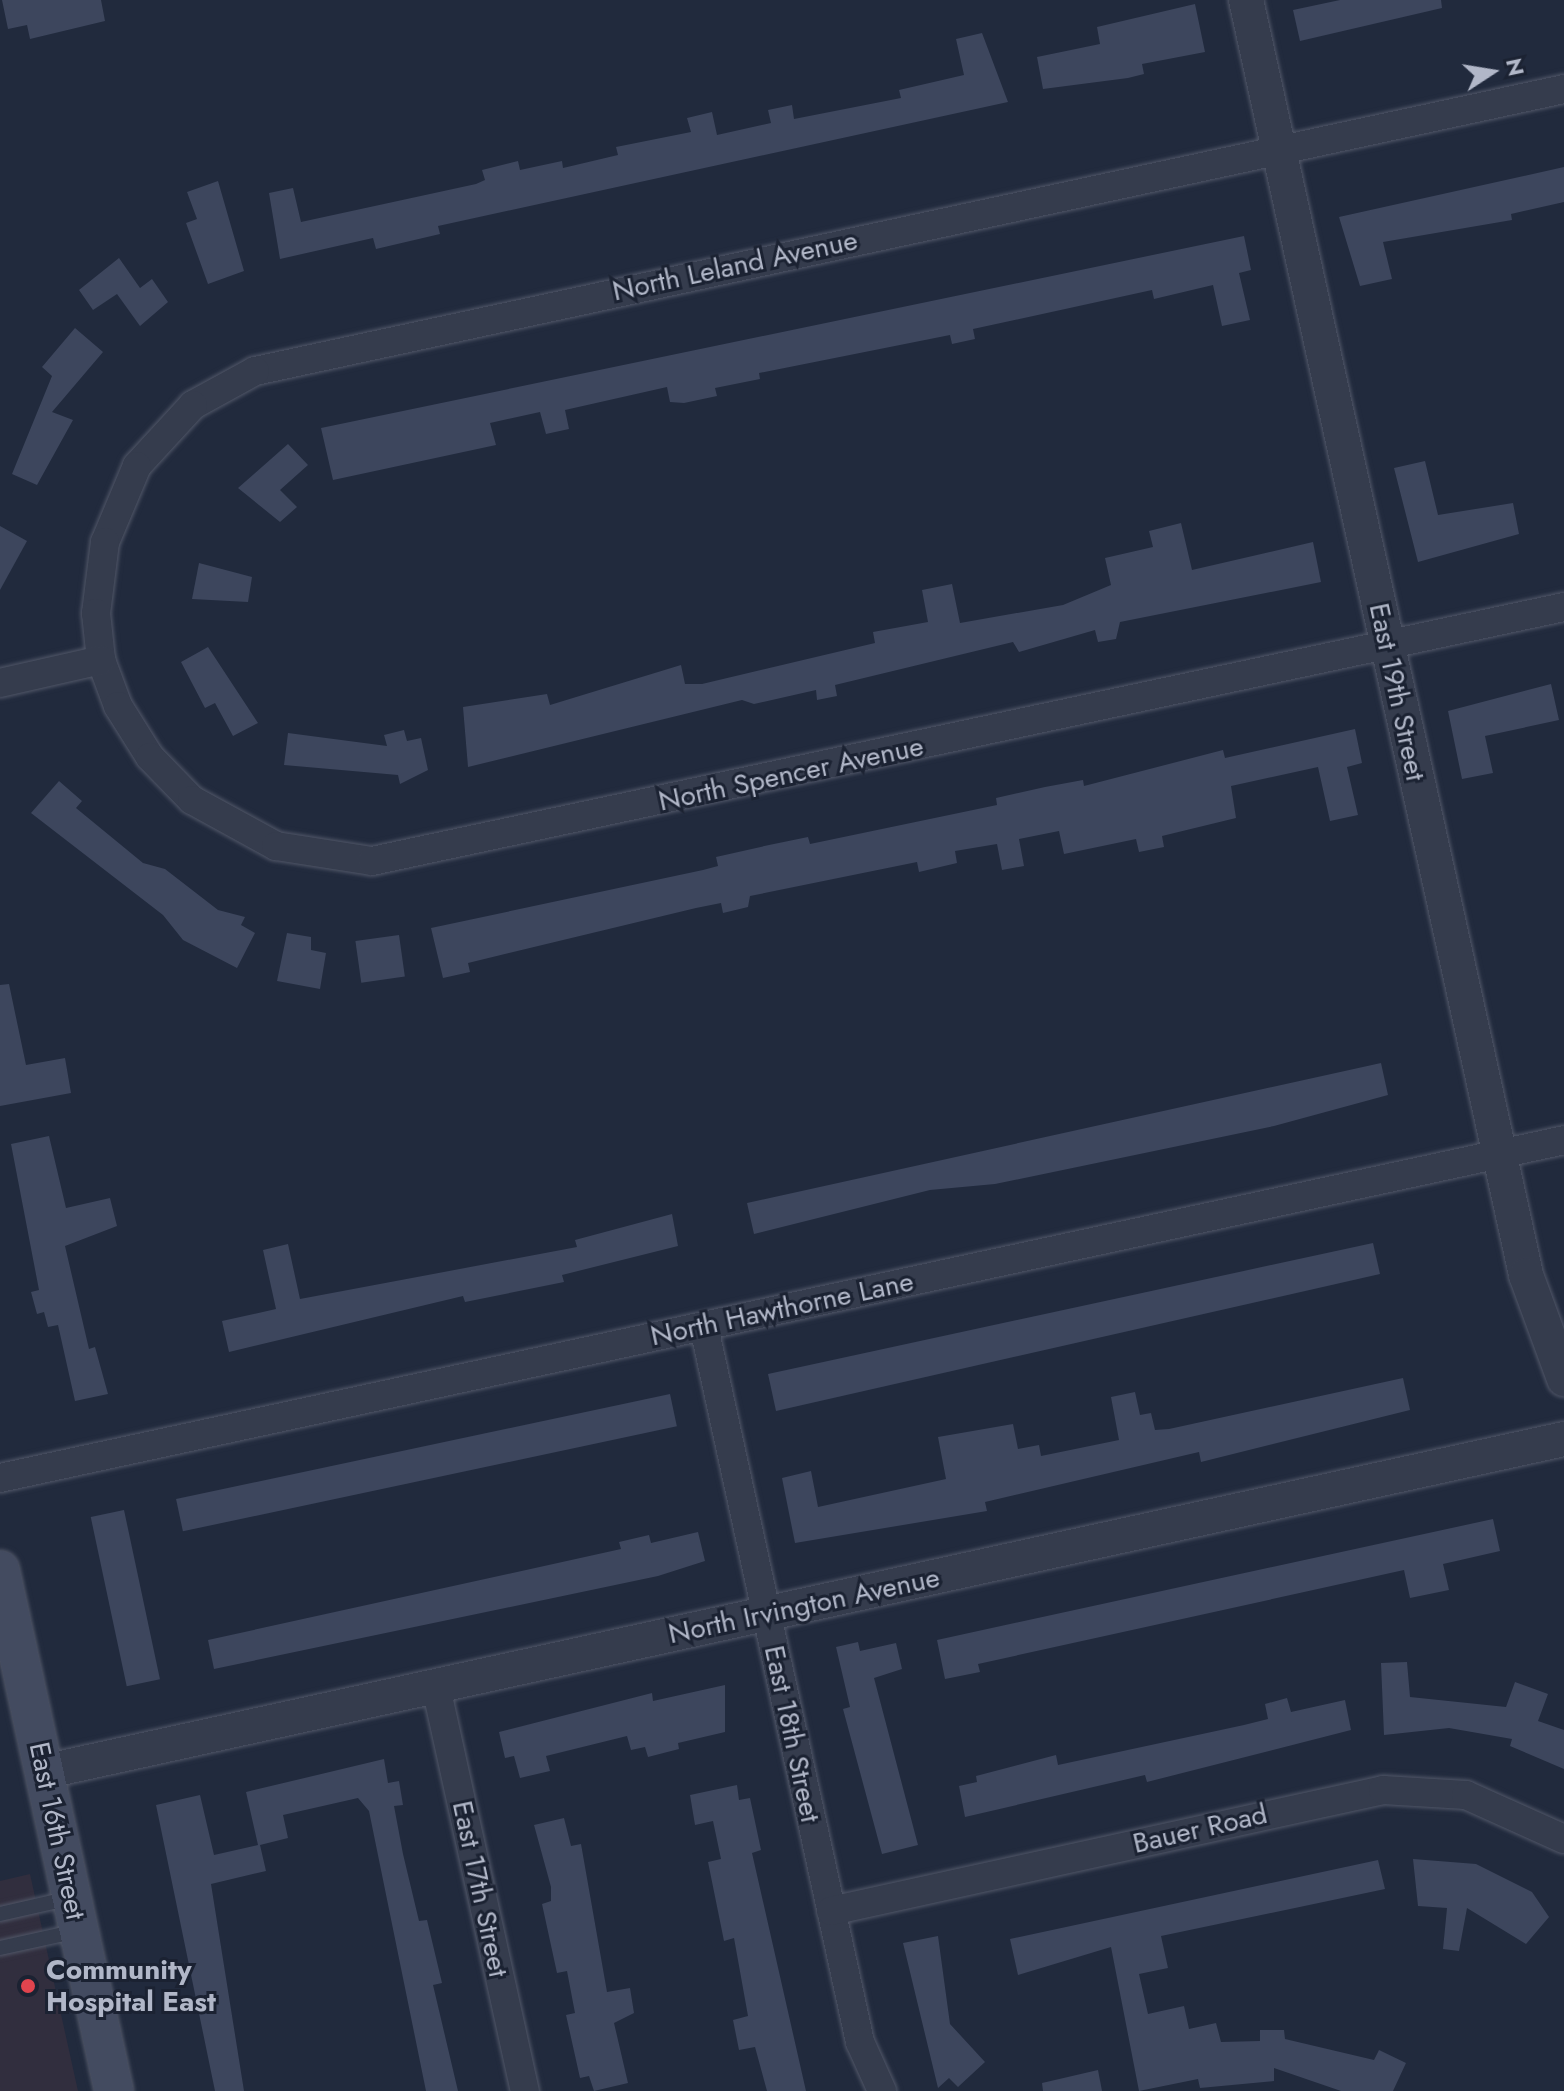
<!DOCTYPE html>
<html>
<head>
<meta charset="utf-8">
<style>
	body { margin:0 }
	#map { position:relative; width:1564px; height:2091px; overflow:hidden; background:#212a3d; font-family:Jost,sans-serif }
	div>[style] { position:absolute }
	[style*='--x'] { left:calc(var(--x)*1px); top:calc(var(--y)*1px); width:calc(var(--w)*1px); rotate:calc(var(--a)*1deg) }
	.medical>* { inset:0; background:#312e3e }
	.building>* { inset:0; background:#3d465d; transform-origin:0 0 }
	.roads { filter:drop-shadow(0 0 2px #515768) drop-shadow(0 0 2px #515768) }
	.service>* { height:14px; margin:-7px; padding:0 7px; transform-origin:7px; border-radius:7px; background:#353c4d }
	.minor>* { height:28px; margin:-14px; padding:0 14px; transform-origin:14px; border-radius:14px; background:#353c4d }
	.tertiary>* { height:34px; margin:-17px; padding:0 17px; transform-origin:17px; border-radius:17px; background:#353c4d }
	.secondary>* { height:38px; margin:-19px; padding:0 19px; transform-origin:19px; border-radius:19px; background:#434b60 }
	.dots>* { width:22px; height:22px; translate:-50% -50%; box-sizing:border-box; border:4px solid #1b2232; border-radius:50% }
	span { translate:-50% -50%; white-space:nowrap; text-align:center; line-height:1.15; -webkit-text-stroke:6px #1b2232; paint-order:stroke }
	.street-label { font-size:28px; color:#b1b7c8 }
	.poi-label { font-size:28px; color:#b1b7c8; font-weight:700 }
	.left { translate:0 -50%; text-align:left }
	.north { position:absolute; left:1452px; top:32px; width:80px; height:80px; -webkit-text-stroke:6px #1b2232; paint-order:stroke; rotate:78deg; font-size:22px; font-weight:700; line-height:32px; text-align:center; color:#b1b7c8 }
	.north::after { content:''; display:block; margin:auto; width:28px; height:36px; background:#b1b7c8; clip-path:polygon(50% 0,100% 100%,50% 72%,0 100%) }
</style>
</head>
<body>
<div id="map">
	<div class="medical">
		<div style="clip-path:polygon(30px 1874px,78px 2091px,0 2091px,0 1881px)"></div>
	</div>
	<div class="building">
		<div style="clip-path:polygon(2px 0,101px 0,105px 21px,30px 39px,27px 25px,8px 29px)"></div>
		<div style="clip-path:polygon(1340px 0,1441px 0,1442px 8px,1300px 41px,1293px 10px)"></div>
		<div style="clip-path:polygon(1195px 4px,1205px 52px,1142px 64px,1144px 74px,1128px 78px,1043px 89px,1037px 57px,1100px 44px,1097px 27px)"></div>
		<div style="clip-path:polygon(982px 33px,1008px 102px,438px 226px,440px 234px,376px 249px,373px 238px,280px 259px,269px 193px,293px 188px,301px 222px,476px 184px,485px 180px,482px 170px,518px 161px,520px 170px,562px 161px,563px 168px,618px 155px,616px 147px,691px 132px,687px 118px,712px 112px,717px 135px,771px 123px,768px 110px,792px 105px,794px 119px,901px 98px,899px 90px,964px 75px,956px 39px)"></div>
		<div style="clip-path:polygon(1564px 167px,1564px 202px,1511px 214px,1512px 220px,1383px 242px,1392px 279px,1360px 286px,1339px 217px)"></div>
		<div style="clip-path:polygon(218px 181px,244px 271px,208px 284px,186px 223px,197px 219px,187px 192px)"></div>
		<div style="clip-path:polygon(1244px 236px,1251px 270px,1239px 273px,1250px 320px,1222px 326px,1213px 285px,1154px 299px,1152px 290px,973px 329px,975px 339px,952px 344px,950px 335px,759px 373px,760px 379px,715px 388px,717px 396px,684px 403px,670px 402px,667px 387px,565px 410px,569px 429px,546px 434px,540px 412px,490px 423px,496px 445px,333px 480px,321px 428px)"></div>
		<div style="clip-path:polygon(119px 258px,140px 288px,152px 279px,168px 302px,140px 326px,117px 294px,93px 310px,79px 290px)"></div>
		<div style="clip-path:polygon(75px 328px,103px 352px,52px 412px,73px 420px,37px 485px,12px 474px,52px 376px,42px 367px)"></div>
		<div style="clip-path:polygon(288px 444px,308px 465px,280px 490px,297px 507px,280px 522px,238px 488px)"></div>
		<div style="clip-path:polygon(1425px 461px,1438px 515px,1513px 503px,1519px 534px,1418px 562px,1394px 468px)"></div>
		<div style="clip-path:polygon(1181px 523px,1192px 570px,1313px 542px,1321px 582px,1120px 622px,1116px 639px,1098px 642px,1095px 630px,1019px 652px,1013px 642px,835px 685px,837px 696px,817px 700px,816px 690px,754px 704px,742px 700px,468px 767px,463px 707px,547px 694px,550px 705px,681px 665px,685px 684px,702px 684px,875px 643px,873px 632px,928px 622px,922px 590px,952px 584px,960px 623px,1063px 605px,1111px 585px,1105px 558px,1153px 547px,1149px 531px)"></div>
		<div style="clip-path:polygon(0 526px,27px 541px,0 590px)"></div>
		<div style="clip-path:polygon(199px 563px,252px 577px,248px 602px,192px 599px)"></div>
		<div style="clip-path:polygon(208px 647px,258px 723px,233px 736px,215px 703px,205px 708px,181px 662px)"></div>
		<div style="clip-path:polygon(1551px 684px,1559px 720px,1485px 736px,1493px 773px,1462px 779px,1448px 711px)"></div>
		<div style="clip-path:polygon(1355px 729px,1362px 763px,1347px 767px,1358px 815px,1330px 821px,1318px 767px,1231px 786px,1236px 818px,1162px 836px,1164px 847px,1139px 852px,1136px 839px,1064px 854px,1059px 831px,1019px 839px,1024px 866px,1002px 870px,997px 844px,955px 851px,957px 863px,919px 872px,917px 862px,750px 896px,748px 907px,723px 913px,721px 903px,696px 908px,468px 963px,470px 972px,443px 978px,431px 928px,703px 870px,718px 866px,716px 857px,769px 845px,808px 837px,810px 844px,997px 805px,996px 798px,1045px 787px,1083px 780px,1084px 786px,1223px 750px,1225px 758px)"></div>
		<div style="clip-path:polygon(404px 730px,407px 741px,421px 738px,428px 770px,400px 784px,398px 775px,284px 765px,288px 733px,387px 746px,384px 735px)"></div>
		<div style="clip-path:polygon(59px 781px,82px 801px,76px 808px,143px 863px,165px 869px,218px 910px,245px 917px,241px 925px,255px 933px,237px 968px,183px 940px,163px 915px,31px 813px)"></div>
		<div style="clip-path:polygon(287px 933px,311px 937px,311px 950px,326px 953px,320px 989px,277px 981px)"></div>
		<div style="left:399px;top:935px;width:42px;height:44px;rotate:82deg"></div>
		<div style="clip-path:polygon(9px 984px,26px 1065px,65px 1058px,71px 1093px,0 1106px,0 985px)"></div>
		<div style="clip-path:polygon(1381px 1063px,1388px 1095px,1274px 1126px,995px 1184px,930px 1190px,754px 1234px,747px 1203px)"></div>
		<div style="clip-path:polygon(49px 1136px,66px 1208px,110px 1198px,117px 1226px,65px 1246px,89px 1349px,95px 1347px,108px 1394px,75px 1401px,58px 1325px,48px 1327px,44px 1312px,37px 1314px,31px 1292px,39px 1290px,11px 1144px)"></div>
		<div style="clip-path:polygon(672px 1214px,678px 1246px,562px 1275px,564px 1282px,465px 1302px,463px 1296px,229px 1352px,222px 1321px,276px 1309px,263px 1250px,288px 1244px,300px 1299px,577px 1247px,575px 1240px)"></div>
		<div style="clip-path:polygon(1373px 1243px,1380px 1274px,776px 1411px,768px 1374px)"></div>
		<div style="clip-path:polygon(1403px 1378px,1410px 1410px,1201px 1462px,1199px 1452px,985px 1502px,987px 1511px,795px 1543px,782px 1478px,811px 1471px,818px 1507px,946px 1479px,938px 1437px,1013px 1424px,1018px 1449px,1039px 1445px,1041px 1456px,1119px 1440px,1111px 1397px,1135px 1392px,1140px 1415px,1151px 1413px,1155px 1430px,1169px 1429px)"></div>
		<div style="left:670px;top:1394px;width:33px;height:505px;rotate:78deg"></div>
		<div style="left:124px;top:1510px;width:173px;height:34px;rotate:78deg"></div>
		<div style="clip-path:polygon(1493px 1519px,1500px 1551px,1443px 1564px,1449px 1590px,1410px 1598px,1404px 1570px,978px 1664px,980px 1672px,945px 1679px,937px 1640px)"></div>
		<div style="clip-path:polygon(698px 1532px,705px 1561px,658px 1576px,214px 1669px,208px 1640px,621px 1549px,619px 1542px,649px 1535px,651px 1543px)"></div>
		<div style="clip-path:polygon(858px 1642px,860px 1651px,896px 1643px,902px 1669px,874px 1678px,918px 1845px,882px 1854px,843px 1709px,850px 1707px,836px 1647px)"></div>
		<div style="clip-path:polygon(1407px 1662px,1410px 1697px,1506px 1707px,1515px 1682px,1548px 1694px,1538px 1721px,1564px 1730px,1564px 1769px,1510px 1746px,1512px 1739px,1449px 1728px,1384px 1735px,1381px 1663px)"></div>
		<div style="clip-path:polygon(725px 1685px,725px 1732px,678px 1743px,679px 1749px,648px 1757px,645px 1747px,631px 1750px,627px 1736px,546px 1756px,550px 1771px,520px 1778px,514px 1756px,505px 1758px,499px 1732px,652px 1693px,653px 1701px)"></div>
		<div style="clip-path:polygon(1287px 1698px,1291px 1712px,1345px 1700px,1351px 1730px,1147px 1782px,1145px 1775px,965px 1817px,959px 1786px,977px 1782px,976px 1776px,1056px 1755px,1058px 1765px,1244px 1725px,1268px 1719px,1265px 1704px)"></div>
		<div style="clip-path:polygon(384px 1759px,388px 1783px,399px 1781px,403px 1805px,394px 1806px,403px 1854px,419px 1921px,427px 1920px,442px 1983px,433px 1985px,458px 2091px,426px 2091px,369px 1811px,358px 1798px,283px 1815px,288px 1838px,260px 1845px,266px 1871px,211px 1884px,244px 2091px,215px 2091px,156px 1805px,200px 1795px,214px 1855px,258px 1845px,246px 1792px)"></div>
		<div style="clip-path:polygon(737px 1785px,739px 1800px,750px 1798px,761px 1850px,752px 1853px,806px 2091px,767px 2091px,755px 2047px,739px 2050px,733px 2020px,748px 2016px,734px 1938px,724px 1941px,708px 1862px,721px 1859px,713px 1821px,695px 1825px,690px 1795px)"></div>
		<div style="clip-path:polygon(564px 1818px,571px 1846px,581px 1844px,607px 1992px,630px 1988px,634px 2013px,614px 2023px,628px 2083px,594px 2091px,589px 2076px,580px 2078px,566px 2015px,575px 2013px,567px 1971px,557px 1973px,542px 1904px,551px 1901px,551px 1887px,534px 1825px)"></div>
		<div style="clip-path:polygon(1413px 1859px,1476px 1864px,1532px 1892px,1549px 1917px,1526px 1944px,1467px 1908px,1459px 1951px,1443px 1949px,1447px 1908px,1418px 1906px)"></div>
		<div style="clip-path:polygon(1378px 1860px,1385px 1889px,1161px 1936px,1168px 1968px,1139px 1974px,1148px 2014px,1184px 2006px,1189px 2029px,1216px 2023px,1221px 2042px,1260px 2041px,1260px 2030px,1284px 2030px,1285px 2039px,1374px 2060px,1379px 2050px,1406px 2063px,1393px 2091px,1341px 2091px,1274px 2068px,1274px 2081px,1200px 2088px,1198px 2079px,1139px 2091px,1111px 1947px,1018px 1975px,1010px 1939px)"></div>
		<div style="clip-path:polygon(938px 1936px,950px 2024px,985px 2062px,958px 2087px,949px 2078px,938px 2088px,903px 1943px)"></div>
		<div style="clip-path:polygon(1098px 2070px,1102px 2091px,1043px 2091px,1042px 2083px)"></div>
	</div>
	<div class="roads">
		<div class="service">
			<div style="--x:0;--y:1914;--w:73;--a:-12.7"></div>
			<div style="--x:0;--y:1948;--w:80;--a:-12.3"></div>
		</div>
		<div class="minor">
			<div style="--x:1564;--y:89;--w:1339;--a:167.84"></div>
			<div style="--x:255;--y:371;--w:71;--a:151.3"></div>
			<div style="--x:193;--y:405;--w:83;--a:132.6"></div>
			<div style="--x:137;--y:466;--w:82;--a:112.8"></div>
			<div style="--x:105;--y:542;--w:72;--a:97.2"></div>
			<div style="--x:96;--y:613;--w:47;--a:83.9"></div>
			<div style="--x:101;--y:660;--w:49;--a:69.7"></div>
			<div style="--x:118;--y:706;--w:60;--a:57.9"></div>
			<div style="--x:150;--y:757;--w:60;--a:45.7"></div>
			<div style="--x:192;--y:800;--w:96;--a:28.7"></div>
			<div style="--x:276;--y:846;--w:97;--a:8.9"></div>
			<div style="--x:372;--y:861;--w:1219;--a:-12.03"></div>
			<div style="--x:0;--y:683;--w:104;--a:-12.8"></div>
			<div style="--x:704;--y:1327;--w:732;--a:77.69"></div>
			<div style="--x:860;--y:2042;--w:54;--a:65.8"></div>
			<div style="--x:0;--y:1478;--w:1600;--a:-12.19"></div>
			<div style="--x:436;--y:1687;--w:414;--a:77.6"></div>
			<div style="--x:831;--y:1911;--w:565;--a:-12.36"></div>
			<div style="--x:1383;--y:1790;--w:83;--a:3.4"></div>
			<div style="--x:1466;--y:1795;--w:107;--a:24.2"></div>
		</div>
		<div class="tertiary">
			<div style="--x:1246;--y:0;--w:1305;--a:77.61"></div>
			<div style="--x:1526;--y:1275;--w:111;--a:69.9"></div>
			<div style="--x:43;--y:1772;--w:1557;--a:-12.35"></div>
		</div>
		<div class="secondary">
			<div style="--x:0;--y:1570;--w:533;--a:77.66"></div>
		</div>
	</div>
	<div class="dots">
		<div style="left:28px;top:1986px;background:#e0444e"></div>
	</div>
	<div class="street-label">
		<span style="left:735px;top:266px;rotate:-12deg">North Leland Avenue</span>
		<span style="left:1397px;top:692px;rotate:78deg">East 19th Street</span>
		<span style="left:791px;top:774px;rotate:-12deg">North Spencer Avenue</span>
		<span style="left:782px;top:1309px;rotate:-12deg">North Hawthorne Lane</span>
		<span style="left:804px;top:1606px;rotate:-12deg">North Irvington Avenue</span>
		<span style="left:792px;top:1734px;rotate:78deg">East 18th Street</span>
		<span style="left:1200px;top:1829px;rotate:-13deg">Bauer Road</span>
		<span style="left:57px;top:1831px;rotate:78deg">East 16th Street</span>
		<span style="left:480px;top:1889px;rotate:78deg">East 17th Street</span>
	</div>
	<div class="poi-label">
		<span class="left" style="left:46px;top:1986px">Community<br>Hospital East</span>
	</div>
	<div class="north">N</div>
</div>
</body>
</html>
